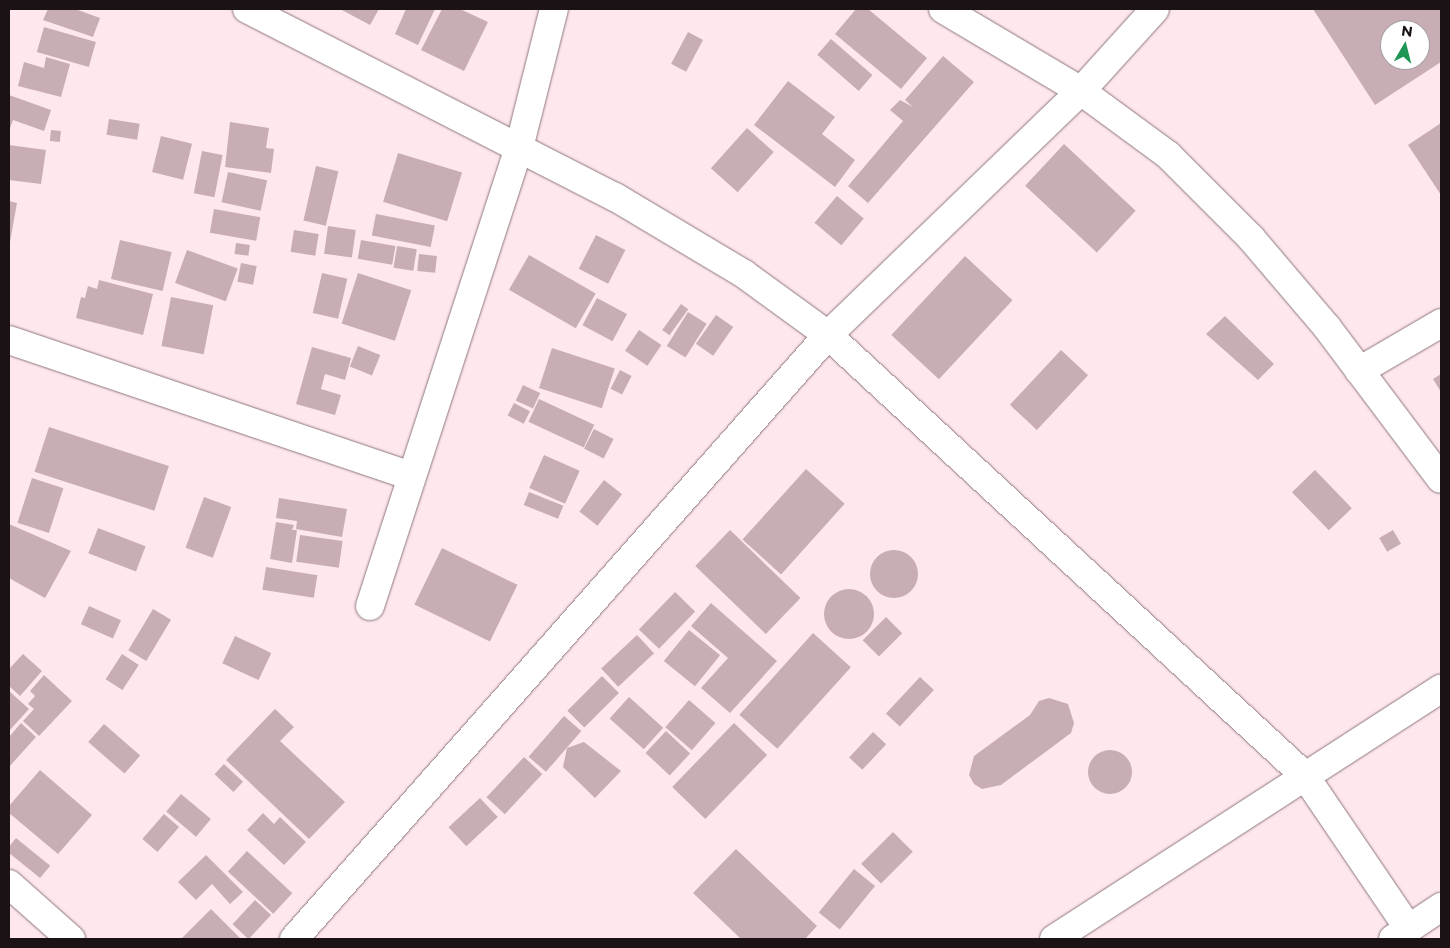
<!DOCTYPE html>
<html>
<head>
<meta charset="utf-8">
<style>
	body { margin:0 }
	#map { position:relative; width:1450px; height:948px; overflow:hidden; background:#fee8ed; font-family:Montserrat,sans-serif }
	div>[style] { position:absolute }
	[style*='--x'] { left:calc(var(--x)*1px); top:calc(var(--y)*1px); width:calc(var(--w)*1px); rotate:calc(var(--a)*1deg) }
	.building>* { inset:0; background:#c8aeb4; transform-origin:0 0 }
	.round { border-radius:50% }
	.roads { filter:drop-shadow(0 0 1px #8d767b) drop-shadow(0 0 1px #8d767b) }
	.minor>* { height:28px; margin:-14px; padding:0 14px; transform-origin:14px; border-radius:14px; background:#fff }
	.major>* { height:28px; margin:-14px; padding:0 14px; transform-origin:14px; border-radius:14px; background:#fff }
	span { translate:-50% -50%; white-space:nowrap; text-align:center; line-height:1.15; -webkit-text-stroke:4.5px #fff; paint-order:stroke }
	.frame { position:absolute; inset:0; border:10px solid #1a1214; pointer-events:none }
	.north { position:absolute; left:1380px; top:20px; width:50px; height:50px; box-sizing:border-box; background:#fff; border:1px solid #a3a0a1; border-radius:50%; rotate:8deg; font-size:14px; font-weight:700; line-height:20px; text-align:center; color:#1a1214 }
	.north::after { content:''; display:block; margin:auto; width:18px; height:22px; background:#1f9754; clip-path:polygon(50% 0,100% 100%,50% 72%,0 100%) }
</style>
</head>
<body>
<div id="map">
	<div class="building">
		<div style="clip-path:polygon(48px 9px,75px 9px,100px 18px,93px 37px,43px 20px)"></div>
		<div style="clip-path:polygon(340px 9px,379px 9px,370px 25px)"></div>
		<div style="clip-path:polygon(406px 9px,435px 9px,418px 45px,395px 34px)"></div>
		<div style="clip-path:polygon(442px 9px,460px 9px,488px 22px,464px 71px,421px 50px)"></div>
		<div style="clip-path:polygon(856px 9px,868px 9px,927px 58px,901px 89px,835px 34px)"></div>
		<div style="clip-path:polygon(evenodd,1313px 9px,1441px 9px,1441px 62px,1375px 105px,1313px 9px,1390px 30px,1420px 30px,1420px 60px,1390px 60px,1390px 30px)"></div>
		<div style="left:44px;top:27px;width:54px;height:26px;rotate:16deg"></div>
		<div style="left:688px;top:32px;width:17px;height:36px;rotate:28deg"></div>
		<div style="left:831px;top:39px;width:55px;height:21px;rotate:41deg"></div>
		<div style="clip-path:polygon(943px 56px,974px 82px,868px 203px,848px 186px,903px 121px,890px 110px,900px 100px,913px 107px,905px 100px)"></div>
		<div style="clip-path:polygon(46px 57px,70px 64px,61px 97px,18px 86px,24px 62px,44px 68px)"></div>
		<div style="clip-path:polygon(788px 81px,835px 117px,822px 134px,855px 160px,835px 187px,754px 125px)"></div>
		<div style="clip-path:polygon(9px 95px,51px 110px,44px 131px,13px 120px,9px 131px)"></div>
		<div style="left:109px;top:119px;width:31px;height:16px;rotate:9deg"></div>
		<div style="clip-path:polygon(230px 122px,269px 128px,266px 148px,274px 149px,271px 173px,225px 167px)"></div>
		<div style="clip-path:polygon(1441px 123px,1441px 195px,1408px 145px)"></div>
		<div style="left:747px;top:128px;width:36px;height:54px;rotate:42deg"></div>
		<div style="left:51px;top:130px;width:10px;height:11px;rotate:6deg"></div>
		<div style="left:161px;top:136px;width:32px;height:37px;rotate:14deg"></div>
		<div style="left:1064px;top:144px;width:98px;height:57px;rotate:43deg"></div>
		<div style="clip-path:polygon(9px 145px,46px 150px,41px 184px,9px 180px)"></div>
		<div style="left:202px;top:151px;width:21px;height:43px;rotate:11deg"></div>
		<div style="left:398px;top:153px;width:67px;height:51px;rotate:17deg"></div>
		<div style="left:316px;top:166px;width:23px;height:56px;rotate:13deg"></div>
		<div style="left:228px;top:172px;width:40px;height:31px;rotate:12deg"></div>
		<div style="left:837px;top:196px;width:35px;height:35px;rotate:40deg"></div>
		<div style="clip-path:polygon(9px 201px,17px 203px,10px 242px,9px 242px)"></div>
		<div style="left:214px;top:209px;width:47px;height:24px;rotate:10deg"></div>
		<div style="left:376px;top:214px;width:60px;height:22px;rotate:11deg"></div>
		<div style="left:328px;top:226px;width:28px;height:28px;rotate:8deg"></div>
		<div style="left:294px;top:230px;width:25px;height:22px;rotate:9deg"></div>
		<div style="left:596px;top:235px;width:33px;height:38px;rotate:27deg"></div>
		<div style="left:120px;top:240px;width:53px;height:40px;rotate:13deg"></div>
		<div style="left:361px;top:240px;width:35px;height:19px;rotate:10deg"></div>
		<div style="left:236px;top:243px;width:14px;height:11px;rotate:8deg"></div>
		<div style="left:397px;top:246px;width:20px;height:22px;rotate:9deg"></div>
		<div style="left:187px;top:250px;width:54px;height:35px;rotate:20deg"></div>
		<div style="left:419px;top:254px;width:18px;height:17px;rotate:6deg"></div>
		<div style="left:529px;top:255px;width:77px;height:40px;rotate:30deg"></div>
		<div style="left:965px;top:256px;width:65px;height:108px;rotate:43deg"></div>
		<div style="left:241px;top:263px;width:16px;height:19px;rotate:11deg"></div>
		<div style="left:322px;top:273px;width:26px;height:41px;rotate:13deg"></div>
		<div style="left:358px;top:273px;width:56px;height:53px;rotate:18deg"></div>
		<div style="clip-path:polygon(99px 280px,153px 294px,143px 335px,76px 318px,81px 297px,85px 298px,88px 286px,97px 289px)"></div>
		<div style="left:171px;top:297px;width:43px;height:50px;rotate:11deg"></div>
		<div style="left:597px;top:298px;width:34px;height:31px;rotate:28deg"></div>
		<div style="left:681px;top:304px;width:9px;height:32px;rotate:36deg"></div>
		<div style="left:688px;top:312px;width:22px;height:40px;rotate:32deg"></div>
		<div style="left:716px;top:315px;width:21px;height:35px;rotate:35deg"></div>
		<div style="clip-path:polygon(1225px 316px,1274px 364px,1258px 380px,1206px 334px)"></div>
		<div style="left:639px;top:330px;width:27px;height:25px;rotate:34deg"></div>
		<div style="left:358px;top:346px;width:24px;height:22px;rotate:22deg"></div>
		<div style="clip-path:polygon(312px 347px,351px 358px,345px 380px,325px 374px,321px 389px,341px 395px,335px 415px,296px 404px)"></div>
		<div style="left:552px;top:348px;width:66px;height:42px;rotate:18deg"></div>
		<div style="left:1061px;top:350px;width:37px;height:75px;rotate:43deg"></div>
		<div style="left:620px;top:370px;width:13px;height:21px;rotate:27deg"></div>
		<div style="clip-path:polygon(1441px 374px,1441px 392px,1433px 379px)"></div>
		<div style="left:523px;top:385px;width:19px;height:17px;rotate:25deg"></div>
		<div style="left:539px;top:399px;width:61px;height:25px;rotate:25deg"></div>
		<div style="left:514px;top:403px;width:18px;height:14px;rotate:27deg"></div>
		<div style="left:49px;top:427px;width:126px;height:47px;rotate:18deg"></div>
		<div style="left:594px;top:429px;width:22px;height:22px;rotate:27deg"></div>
		<div style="left:544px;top:455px;width:39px;height:36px;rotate:24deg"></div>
		<div style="left:806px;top:469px;width:52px;height:95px;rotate:42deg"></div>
		<div style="left:1315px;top:470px;width:53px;height:32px;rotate:46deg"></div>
		<div style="left:32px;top:478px;width:33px;height:47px;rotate:18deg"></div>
		<div style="left:604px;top:480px;width:23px;height:40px;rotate:38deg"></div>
		<div style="left:529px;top:492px;width:37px;height:14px;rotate:22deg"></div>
		<div style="left:204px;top:497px;width:29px;height:54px;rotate:20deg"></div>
		<div style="clip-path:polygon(279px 498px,347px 509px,342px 537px,296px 529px,297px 521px,276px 518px)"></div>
		<div style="clip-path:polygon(276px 522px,294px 525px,292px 530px,297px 530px,292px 563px,270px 559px)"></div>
		<div style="clip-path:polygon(9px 524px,71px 551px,45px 598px,9px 578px)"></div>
		<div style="left:98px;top:528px;width:51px;height:27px;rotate:21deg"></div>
		<div style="left:730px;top:530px;width:98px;height:50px;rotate:44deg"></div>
		<div style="left:1393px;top:530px;width:16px;height:16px;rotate:60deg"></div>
		<div style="left:300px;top:535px;width:43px;height:27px;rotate:8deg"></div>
		<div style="left:442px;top:548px;width:84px;height:63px;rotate:26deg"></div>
		<div class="round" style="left:870px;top:550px;width:48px;height:48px"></div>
		<div style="left:266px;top:567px;width:52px;height:23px;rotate:9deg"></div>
		<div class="round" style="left:824px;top:589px;width:50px;height:50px"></div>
		<div style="left:675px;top:592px;width:28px;height:52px;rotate:44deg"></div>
		<div style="clip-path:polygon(711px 603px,777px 661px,730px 713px,701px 688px,728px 658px,691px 626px)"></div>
		<div style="left:89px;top:606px;width:35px;height:20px;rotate:24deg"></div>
		<div style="left:153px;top:609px;width:21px;height:48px;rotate:31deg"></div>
		<div style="left:886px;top:617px;width:23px;height:33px;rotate:45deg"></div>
		<div style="left:689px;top:630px;width:40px;height:40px;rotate:39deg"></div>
		<div style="left:813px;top:633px;width:51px;height:110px;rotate:42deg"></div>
		<div style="left:637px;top:635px;width:25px;height:49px;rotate:47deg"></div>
		<div style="left:235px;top:636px;width:40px;height:30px;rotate:25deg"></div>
		<div style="clip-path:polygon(23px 654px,42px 671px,20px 696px,9px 686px,9px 669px)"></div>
		<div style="left:122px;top:654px;width:20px;height:30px;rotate:33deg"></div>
		<div style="clip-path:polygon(44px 675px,72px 701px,39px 736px,23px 721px,34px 709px,28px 704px,35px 696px,30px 691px)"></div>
		<div style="left:602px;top:676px;width:24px;height:49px;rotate:45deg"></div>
		<div style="left:920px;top:677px;width:19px;height:50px;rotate:43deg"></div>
		<div style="clip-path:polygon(9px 691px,29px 709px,9px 731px)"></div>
		<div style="left:629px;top:697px;width:46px;height:29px;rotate:42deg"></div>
		<div style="clip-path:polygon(1049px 698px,1068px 704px,1074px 723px,1071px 733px,1001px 785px,982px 789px,974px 784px,969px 775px,974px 756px,1030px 715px,1039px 701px)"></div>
		<div style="left:689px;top:700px;width:35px;height:36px;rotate:41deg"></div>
		<div style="clip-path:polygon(275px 709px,294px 727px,280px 741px,345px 802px,309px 839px,226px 760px)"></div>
		<div style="left:564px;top:716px;width:23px;height:54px;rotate:41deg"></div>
		<div style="clip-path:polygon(21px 723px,36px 737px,9px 767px,9px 737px)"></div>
		<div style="left:734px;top:723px;width:46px;height:89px;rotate:44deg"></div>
		<div style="left:104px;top:724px;width:48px;height:24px;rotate:41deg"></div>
		<div style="left:666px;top:731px;width:33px;height:30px;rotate:43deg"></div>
		<div style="left:873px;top:732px;width:18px;height:35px;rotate:43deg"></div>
		<div style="clip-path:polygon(584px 742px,621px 771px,595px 798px,563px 767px,567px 748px)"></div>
		<div class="round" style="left:1088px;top:750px;width:44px;height:44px"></div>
		<div style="left:524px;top:757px;width:25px;height:55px;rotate:43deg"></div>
		<div style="left:224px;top:764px;width:26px;height:14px;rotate:43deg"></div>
		<div style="clip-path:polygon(40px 770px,92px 815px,58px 854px,9px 813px,9px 806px)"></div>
		<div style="left:181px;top:794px;width:39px;height:23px;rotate:40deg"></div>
		<div style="left:480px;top:798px;width:26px;height:43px;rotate:47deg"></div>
		<div style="clip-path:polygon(263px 813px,274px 824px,280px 817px,306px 842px,284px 865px,247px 830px)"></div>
		<div style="left:164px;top:814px;width:20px;height:33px;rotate:41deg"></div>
		<div style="left:893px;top:832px;width:28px;height:45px;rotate:45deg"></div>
		<div style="left:16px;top:838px;width:44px;height:16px;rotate:39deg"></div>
		<div style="clip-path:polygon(736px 849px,817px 926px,805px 939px,741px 939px,693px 893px)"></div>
		<div style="left:247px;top:851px;width:62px;height:28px;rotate:43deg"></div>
		<div style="clip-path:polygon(206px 855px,243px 892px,230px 904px,212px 884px,196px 900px,178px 882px)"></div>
		<div style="left:854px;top:869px;width:27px;height:56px;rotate:39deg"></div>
		<div style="left:255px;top:900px;width:22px;height:33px;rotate:43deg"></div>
		<div style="clip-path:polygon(211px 909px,241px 939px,181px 939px)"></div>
	</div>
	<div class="roads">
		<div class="minor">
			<div style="--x:247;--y:9;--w:413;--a:27.1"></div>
			<div style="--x:615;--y:197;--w:150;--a:30.8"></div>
			<div style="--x:744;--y:274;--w:104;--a:36"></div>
			<div style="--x:828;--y:335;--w:650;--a:42.75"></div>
			<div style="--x:1305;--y:776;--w:185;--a:55.8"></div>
			<div style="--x:943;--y:9;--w:161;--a:30.7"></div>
			<div style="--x:1081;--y:91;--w:108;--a:36.3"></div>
			<div style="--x:1168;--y:155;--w:117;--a:45"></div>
			<div style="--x:1251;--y:238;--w:116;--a:49.6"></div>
			<div style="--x:1326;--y:326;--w:191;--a:53.1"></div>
			<div style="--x:9;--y:340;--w:423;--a:18.7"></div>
			<div style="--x:1359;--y:371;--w:95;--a:-30.3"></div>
			<div style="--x:370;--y:606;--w:482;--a:-72"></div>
			<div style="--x:519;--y:148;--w:143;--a:-75.9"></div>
			<div style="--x:9;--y:884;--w:83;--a:41.6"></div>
			<div style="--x:294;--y:939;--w:806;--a:-48.52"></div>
			<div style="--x:828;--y:335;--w:351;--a:-44"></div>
			<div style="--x:1081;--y:91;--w:110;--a:-47.9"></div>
			<div style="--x:1054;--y:939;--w:461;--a:-32.9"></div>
		</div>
		<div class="major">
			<div style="--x:1393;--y:939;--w:58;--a:-33.7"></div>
		</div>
	</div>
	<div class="frame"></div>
	<div class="north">N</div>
</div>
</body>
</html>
